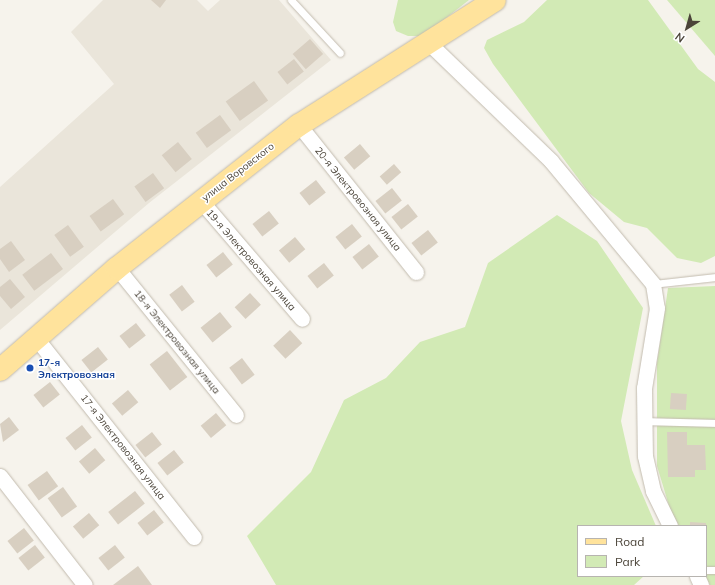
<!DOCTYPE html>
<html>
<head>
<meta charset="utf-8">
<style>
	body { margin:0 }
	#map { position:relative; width:715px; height:585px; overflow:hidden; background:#f6f3ec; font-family:Mulish,sans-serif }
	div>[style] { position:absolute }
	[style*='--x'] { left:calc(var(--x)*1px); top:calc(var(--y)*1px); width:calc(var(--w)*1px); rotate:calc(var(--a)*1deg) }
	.residential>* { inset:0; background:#eae5da }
	.green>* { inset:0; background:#d2eab5 }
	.building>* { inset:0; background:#d8cfc1; transform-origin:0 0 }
	.roads { filter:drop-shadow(0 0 1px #c2bbae) drop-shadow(0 0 1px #c2bbae) }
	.service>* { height:7px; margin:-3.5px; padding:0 3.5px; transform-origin:3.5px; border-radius:3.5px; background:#fff }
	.minor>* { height:15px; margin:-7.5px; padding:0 7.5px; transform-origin:7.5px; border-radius:7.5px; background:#fff }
	.primary>* { height:22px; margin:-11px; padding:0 11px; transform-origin:11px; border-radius:11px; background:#ffe39c }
	.dots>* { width:11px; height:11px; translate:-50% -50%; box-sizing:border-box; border:2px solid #fff; border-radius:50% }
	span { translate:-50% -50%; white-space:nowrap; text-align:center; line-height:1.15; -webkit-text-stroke:3px #fff; paint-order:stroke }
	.street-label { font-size:10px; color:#4b4439 }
	.transit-label { font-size:10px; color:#164399; font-weight:700 }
	.left { translate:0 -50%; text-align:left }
	.legend { position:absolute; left:577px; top:525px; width:130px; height:52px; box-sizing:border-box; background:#fff; border:1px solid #b7b4b0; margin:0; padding:5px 7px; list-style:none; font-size:12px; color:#4b4439 }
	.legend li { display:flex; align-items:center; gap:8px; height:20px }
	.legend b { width:20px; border:1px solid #b7b4b0 }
	.north { position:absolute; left:667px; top:8px; width:40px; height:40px; -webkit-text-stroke:3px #fff; paint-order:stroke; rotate:217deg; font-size:11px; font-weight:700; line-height:16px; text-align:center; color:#4b4439 }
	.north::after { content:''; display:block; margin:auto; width:14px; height:18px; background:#4b4439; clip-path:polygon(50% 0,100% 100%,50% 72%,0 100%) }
</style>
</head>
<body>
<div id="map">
	<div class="residential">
		<div style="clip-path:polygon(103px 0,197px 0,208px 11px,220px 0,279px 0,331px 60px,149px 203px,0 330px,0 187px,114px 84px,71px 32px)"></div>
	</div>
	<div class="green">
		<div style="clip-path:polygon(398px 0,469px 0,432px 29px,419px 36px,408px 36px,396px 31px,393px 22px)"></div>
		<div style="clip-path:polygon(547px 0,648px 0,698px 69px,715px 82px,715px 256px,701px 263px,677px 258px,647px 228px,624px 222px,589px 193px,493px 64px,484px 48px,487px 40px,524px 22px)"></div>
		<div style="clip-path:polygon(667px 0,715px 0,715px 56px)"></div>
		<div style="clip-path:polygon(557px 215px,597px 241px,643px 308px,621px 421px,632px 470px,656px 526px,578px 526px,578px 576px,644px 576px,634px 585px,276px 585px,247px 536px,311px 472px,344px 400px,386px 378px,420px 342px,465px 327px,488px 263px)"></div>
		<div style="clip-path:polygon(715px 286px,715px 585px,710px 585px,705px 576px,706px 526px,679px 526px,670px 509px,657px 466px,657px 363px,668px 288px)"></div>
	</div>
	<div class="building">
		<div style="clip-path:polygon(151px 0,166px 0,160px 8px)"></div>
		<div style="left:310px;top:39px;width:20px;height:23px;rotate:49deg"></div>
		<div style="left:294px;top:59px;width:16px;height:21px;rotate:52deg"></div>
		<div style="left:254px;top:81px;width:24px;height:35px;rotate:54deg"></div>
		<div style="left:220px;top:115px;width:19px;height:30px;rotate:54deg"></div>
		<div style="left:178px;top:142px;width:22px;height:21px;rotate:51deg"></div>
		<div style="left:360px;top:144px;width:16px;height:21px;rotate:50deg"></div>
		<div style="left:394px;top:164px;width:11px;height:19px;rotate:49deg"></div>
		<div style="left:153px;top:173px;width:19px;height:23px;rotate:54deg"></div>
		<div style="left:316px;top:180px;width:16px;height:21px;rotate:52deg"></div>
		<div style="left:392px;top:188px;width:16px;height:21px;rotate:52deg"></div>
		<div style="left:113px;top:199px;width:19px;height:29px;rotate:54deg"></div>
		<div style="left:408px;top:204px;width:16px;height:21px;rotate:52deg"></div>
		<div style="left:269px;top:211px;width:16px;height:21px;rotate:52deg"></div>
		<div style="left:352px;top:224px;width:16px;height:21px;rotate:52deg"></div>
		<div style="left:68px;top:225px;width:27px;height:17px;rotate:54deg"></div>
		<div style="left:428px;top:230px;width:16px;height:21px;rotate:52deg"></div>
		<div style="left:295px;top:237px;width:16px;height:21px;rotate:50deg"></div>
		<div style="clip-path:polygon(11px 241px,25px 260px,9px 272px,0 259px,0 249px)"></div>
		<div style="left:369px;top:244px;width:16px;height:21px;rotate:52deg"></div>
		<div style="left:223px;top:252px;width:16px;height:21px;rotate:52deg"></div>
		<div style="left:51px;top:253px;width:20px;height:36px;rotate:53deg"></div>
		<div style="left:324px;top:263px;width:16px;height:21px;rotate:52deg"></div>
		<div style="clip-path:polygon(10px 279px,25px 297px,11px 309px,0 296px,0 287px)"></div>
		<div style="left:182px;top:285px;width:21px;height:16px;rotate:53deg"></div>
		<div style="left:250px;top:293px;width:16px;height:21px;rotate:47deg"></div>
		<div style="left:220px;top:312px;width:19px;height:25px;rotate:51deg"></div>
		<div style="left:136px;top:323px;width:16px;height:21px;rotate:52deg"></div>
		<div style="left:290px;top:330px;width:18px;height:23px;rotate:47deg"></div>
		<div style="left:98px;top:347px;width:16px;height:21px;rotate:52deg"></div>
		<div style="left:167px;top:351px;width:33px;height:22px;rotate:52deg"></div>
		<div style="left:242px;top:358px;width:21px;height:16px;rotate:53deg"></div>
		<div style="left:50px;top:382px;width:16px;height:21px;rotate:52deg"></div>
		<div style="left:128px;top:390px;width:16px;height:21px;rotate:50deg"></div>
		<div style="left:671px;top:393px;width:16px;height:16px;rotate:4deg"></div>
		<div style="left:216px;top:413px;width:16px;height:20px;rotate:50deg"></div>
		<div style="clip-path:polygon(9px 417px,19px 430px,3px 442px,0 424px)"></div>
		<div style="left:82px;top:425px;width:16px;height:21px;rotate:52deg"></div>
		<div style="left:152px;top:432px;width:16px;height:21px;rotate:52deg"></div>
		<div style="clip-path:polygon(667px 432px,687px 432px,687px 445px,705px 445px,706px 470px,695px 470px,695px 477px,668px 477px)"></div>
		<div style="left:95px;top:448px;width:16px;height:21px;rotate:50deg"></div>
		<div style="left:174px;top:450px;width:16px;height:21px;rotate:52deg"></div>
		<div style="left:47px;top:471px;width:19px;height:24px;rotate:54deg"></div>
		<div style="left:63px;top:487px;width:24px;height:19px;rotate:54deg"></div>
		<div style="left:135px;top:491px;width:16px;height:34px;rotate:52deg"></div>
		<div style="left:154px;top:510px;width:16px;height:21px;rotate:52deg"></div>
		<div style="left:89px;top:513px;width:16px;height:21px;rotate:50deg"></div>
		<div style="clip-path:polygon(690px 522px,706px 523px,706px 526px,690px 526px)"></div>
		<div style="left:24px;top:528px;width:16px;height:21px;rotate:52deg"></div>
		<div style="left:35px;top:545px;width:16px;height:21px;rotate:52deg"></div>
		<div style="left:115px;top:545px;width:16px;height:21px;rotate:52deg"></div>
		<div style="clip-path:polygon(138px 566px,152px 585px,113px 585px)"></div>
	</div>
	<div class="roads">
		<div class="service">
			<div style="--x:291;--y:0;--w:72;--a:47.2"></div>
			<div style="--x:653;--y:284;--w:62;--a:-6.4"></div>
			<div style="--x:644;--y:421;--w:71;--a:1.6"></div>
			<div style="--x:706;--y:570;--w:9;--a:0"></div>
		</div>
		<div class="minor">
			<div style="--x:430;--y:44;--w:168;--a:44"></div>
			<div style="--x:551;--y:161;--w:160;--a:50.3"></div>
			<div style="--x:653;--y:284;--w:24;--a:81"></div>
			<div style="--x:657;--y:308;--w:81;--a:99.2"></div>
			<div style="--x:644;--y:388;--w:68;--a:89.2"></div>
			<div style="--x:645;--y:456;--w:36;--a:77"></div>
			<div style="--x:653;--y:491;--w:39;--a:64"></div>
			<div style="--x:299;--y:125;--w:188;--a:51.5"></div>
			<div style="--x:201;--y:201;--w:155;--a:49.4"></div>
			<div style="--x:117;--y:268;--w:189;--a:51"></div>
			<div style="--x:36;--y:338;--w:254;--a:51.6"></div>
			<div style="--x:0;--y:476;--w:138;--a:52.1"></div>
			<div style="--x:697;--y:576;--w:10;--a:66"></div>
		</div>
		<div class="primary">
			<div style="--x:0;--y:370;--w:155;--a:-41.1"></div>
			<div style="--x:117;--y:268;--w:231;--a:-38.2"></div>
			<div style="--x:299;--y:125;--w:232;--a:-32.5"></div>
		</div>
	</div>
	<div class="dots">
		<div style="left:30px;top:368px;background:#1a4fb4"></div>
	</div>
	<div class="street-label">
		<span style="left:238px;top:172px;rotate:-38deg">улица Воровского</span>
		<span style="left:358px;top:199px;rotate:51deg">20-я Электровозная улица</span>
		<span style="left:251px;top:260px;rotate:49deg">19-я Электровозная улица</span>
		<span style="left:177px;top:342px;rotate:51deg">18-я Электровозная улица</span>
		<span style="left:123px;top:447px;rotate:52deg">17-я Электровозная улица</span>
	</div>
	<div class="transit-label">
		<span class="left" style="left:38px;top:368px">17-я<br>Электровозная</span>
	</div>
	<ul class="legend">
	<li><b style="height:5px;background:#ffe39c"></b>Road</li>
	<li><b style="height:11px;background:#d2eab5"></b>Park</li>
	</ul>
	<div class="north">N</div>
</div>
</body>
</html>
